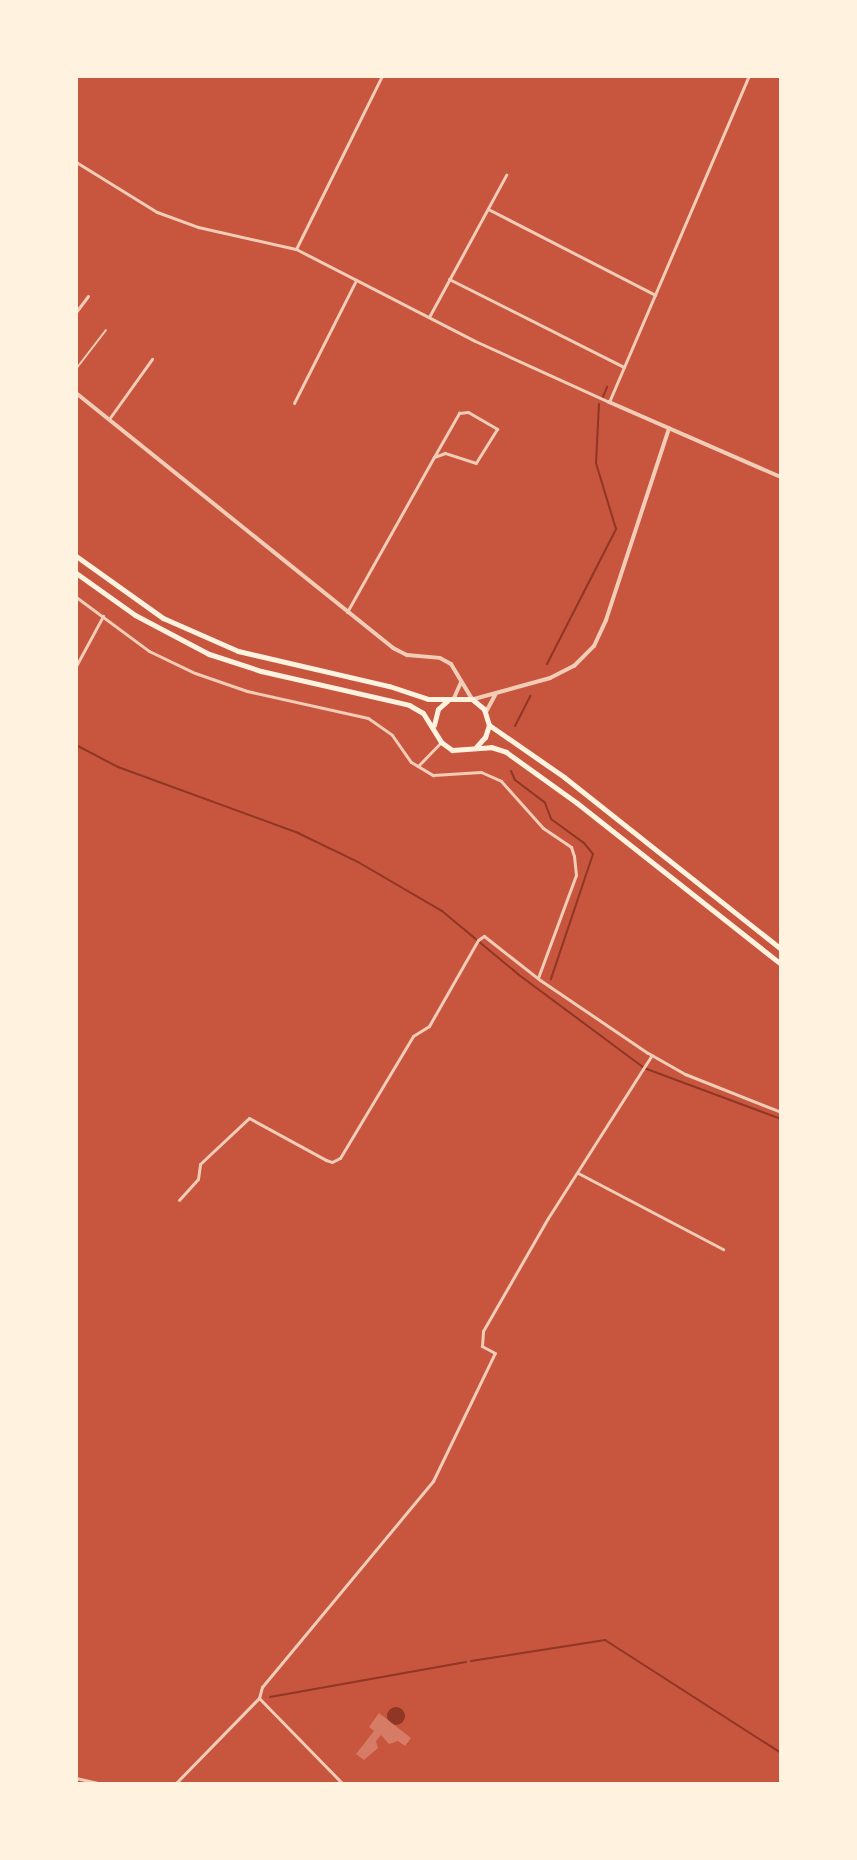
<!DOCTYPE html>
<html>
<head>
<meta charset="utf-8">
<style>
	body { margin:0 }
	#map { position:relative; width:857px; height:1860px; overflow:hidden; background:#c8553d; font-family:"Source Serif 4",serif }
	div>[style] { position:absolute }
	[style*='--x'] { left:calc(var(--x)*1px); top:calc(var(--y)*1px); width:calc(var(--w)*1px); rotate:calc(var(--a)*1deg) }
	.water>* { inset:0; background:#8f3625 }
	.round { border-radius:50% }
	.stream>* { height:2px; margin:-1px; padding:0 1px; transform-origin:1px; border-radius:1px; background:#8f3625 }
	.building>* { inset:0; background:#d67c66 }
	.service>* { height:2px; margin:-1px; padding:0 1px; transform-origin:1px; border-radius:1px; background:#f1ccb7 }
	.minor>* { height:3px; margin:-1.5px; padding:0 1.5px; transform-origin:1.5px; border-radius:1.5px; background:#f1ccb7 }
	.tertiary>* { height:4px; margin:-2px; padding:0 2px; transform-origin:2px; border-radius:2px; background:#f1ccb7 }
	.primary>* { height:5px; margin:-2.5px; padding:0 2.5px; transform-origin:2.5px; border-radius:2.5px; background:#fff3e0 }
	span { translate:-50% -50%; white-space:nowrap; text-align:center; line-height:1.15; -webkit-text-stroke:8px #fff3e0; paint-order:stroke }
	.frame { position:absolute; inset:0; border:78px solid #fff3e0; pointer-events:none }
</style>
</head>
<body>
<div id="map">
	<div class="water">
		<div class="round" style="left:387px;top:1707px;width:18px;height:18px"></div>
	</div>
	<div class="stream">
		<div style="--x:603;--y:397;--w:11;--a:-68"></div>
		<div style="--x:547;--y:664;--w:152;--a:-62.9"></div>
		<div style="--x:616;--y:529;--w:69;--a:-106.9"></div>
		<div style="--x:596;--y:463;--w:59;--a:-87.1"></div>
		<div style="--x:515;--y:726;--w:34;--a:-63"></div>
		<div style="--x:76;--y:745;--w:47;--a:27.6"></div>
		<div style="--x:118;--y:767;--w:192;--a:20.1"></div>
		<div style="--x:298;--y:833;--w:67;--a:25.8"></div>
		<div style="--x:358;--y:862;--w:97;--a:30.3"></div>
		<div style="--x:442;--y:911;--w:100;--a:39.7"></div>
		<div style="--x:519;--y:975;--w:156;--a:36.6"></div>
		<div style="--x:644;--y:1068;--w:146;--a:20.4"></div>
		<div style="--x:511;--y:771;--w:10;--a:66"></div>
		<div style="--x:515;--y:780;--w:38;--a:37"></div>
		<div style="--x:545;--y:803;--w:17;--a:69"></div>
		<div style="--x:551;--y:819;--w:41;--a:36"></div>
		<div style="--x:584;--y:843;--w:14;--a:51"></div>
		<div style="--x:593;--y:854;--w:132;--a:108.6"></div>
		<div style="--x:471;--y:1661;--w:136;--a:-8.9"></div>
		<div style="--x:605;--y:1640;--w:209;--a:32.7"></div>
		<div style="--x:270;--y:1697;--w:199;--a:-10.1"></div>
	</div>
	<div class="building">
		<div style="clip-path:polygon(379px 1713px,411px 1738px,405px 1746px,398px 1741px,389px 1744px,381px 1735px,376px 1741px,378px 1748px,364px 1760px,356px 1754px,374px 1731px,369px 1727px)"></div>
	</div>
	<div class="service">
		<div style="--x:76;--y:369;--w:49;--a:-52.4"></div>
	</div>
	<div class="minor">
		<div style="--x:76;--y:162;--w:95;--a:31.7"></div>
		<div style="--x:157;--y:212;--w:44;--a:20.1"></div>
		<div style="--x:198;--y:227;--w:100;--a:12.7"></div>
		<div style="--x:296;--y:249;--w:201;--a:27.2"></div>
		<div style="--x:475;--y:341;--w:147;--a:24.5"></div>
		<div style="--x:609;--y:402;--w:355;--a:-66.8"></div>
		<div style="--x:488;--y:209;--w:188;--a:27.2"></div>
		<div style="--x:296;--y:249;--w:193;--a:-63.6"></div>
		<div style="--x:449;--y:279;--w:196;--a:26.7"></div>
		<div style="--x:76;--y:312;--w:20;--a:-53"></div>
		<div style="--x:429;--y:317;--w:162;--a:-61.5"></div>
		<div style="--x:294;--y:403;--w:138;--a:-63.2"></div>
		<div style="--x:109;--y:419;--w:74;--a:-54.4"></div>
		<div style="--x:76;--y:597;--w:91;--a:36.5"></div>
		<div style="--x:149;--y:651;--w:51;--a:25.6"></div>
		<div style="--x:195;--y:673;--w:55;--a:19.1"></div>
		<div style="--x:247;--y:691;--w:124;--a:12.6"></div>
		<div style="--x:368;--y:718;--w:29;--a:35"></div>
		<div style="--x:392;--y:735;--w:33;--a:55"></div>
		<div style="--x:411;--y:762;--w:26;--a:31"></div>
		<div style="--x:433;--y:775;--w:48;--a:-3.6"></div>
		<div style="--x:481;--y:772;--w:22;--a:24"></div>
		<div style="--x:501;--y:781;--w:63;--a:48.2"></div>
		<div style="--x:543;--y:828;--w:34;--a:34"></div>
		<div style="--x:571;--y:847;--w:9;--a:72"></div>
		<div style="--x:574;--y:856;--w:19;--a:84"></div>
		<div style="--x:576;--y:875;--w:110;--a:110.3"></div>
		<div style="--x:347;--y:612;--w:178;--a:-60.7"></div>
		<div style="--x:434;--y:457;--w:51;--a:-60.4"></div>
		<div style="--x:459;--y:413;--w:9;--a:-6"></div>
		<div style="--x:468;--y:412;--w:34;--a:30"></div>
		<div style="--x:497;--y:429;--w:40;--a:122"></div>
		<div style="--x:476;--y:463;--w:33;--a:-162"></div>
		<div style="--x:445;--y:453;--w:12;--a:160"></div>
		<div style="--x:76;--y:666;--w:57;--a:-61.6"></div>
		<div style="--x:418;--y:766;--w:32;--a:-46"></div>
		<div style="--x:578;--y:1173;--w:164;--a:27.7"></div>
		<div style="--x:179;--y:1200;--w:28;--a:-48"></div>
		<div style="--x:198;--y:1179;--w:15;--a:-82"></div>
		<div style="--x:200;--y:1164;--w:67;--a:-43.2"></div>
		<div style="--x:249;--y:1118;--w:88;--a:28.6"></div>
		<div style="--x:326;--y:1160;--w:6;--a:18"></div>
		<div style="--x:332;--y:1162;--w:9;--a:-27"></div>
		<div style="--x:340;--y:1158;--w:142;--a:-59.1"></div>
		<div style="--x:413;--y:1036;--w:19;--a:-32"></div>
		<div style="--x:429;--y:1026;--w:99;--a:-60.3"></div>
		<div style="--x:478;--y:940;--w:7;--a:-34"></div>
		<div style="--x:484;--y:936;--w:71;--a:38.2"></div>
		<div style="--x:540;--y:980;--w:130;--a:34.1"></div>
		<div style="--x:648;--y:1053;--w:43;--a:29.6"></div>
		<div style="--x:685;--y:1074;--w:103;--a:21.6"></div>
		<div style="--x:259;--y:1698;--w:120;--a:45.7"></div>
		<div style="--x:76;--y:1778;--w:28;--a:13"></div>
		<div style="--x:175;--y:1784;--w:120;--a:-45.7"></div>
		<div style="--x:259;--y:1698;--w:11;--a:-75"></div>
		<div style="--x:262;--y:1687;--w:268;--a:-50.3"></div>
		<div style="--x:433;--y:1481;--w:142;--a:-64.2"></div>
		<div style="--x:495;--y:1353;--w:15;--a:-152"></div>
		<div style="--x:482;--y:1346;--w:15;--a:-86"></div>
		<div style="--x:483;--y:1331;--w:130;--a:-60.1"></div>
		<div style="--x:548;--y:1218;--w:193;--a:-57.5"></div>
	</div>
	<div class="tertiary">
		<div style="--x:76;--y:393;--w:407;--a:38.8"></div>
		<div style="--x:393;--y:648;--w:16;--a:27"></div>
		<div style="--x:407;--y:655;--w:33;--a:5"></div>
		<div style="--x:440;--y:658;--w:13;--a:29"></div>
		<div style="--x:451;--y:664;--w:41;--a:59"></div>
		<div style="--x:609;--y:402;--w:188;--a:23.6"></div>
		<div style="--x:454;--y:698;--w:17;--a:-66"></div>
		<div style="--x:474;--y:699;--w:79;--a:-15.4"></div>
		<div style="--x:550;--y:678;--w:27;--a:-27"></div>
		<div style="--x:574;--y:666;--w:28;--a:-45"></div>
		<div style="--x:594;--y:646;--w:29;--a:-65"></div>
		<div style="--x:606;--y:620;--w:202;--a:-71.8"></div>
		<div style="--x:486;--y:712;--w:21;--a:-62"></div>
	</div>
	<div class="primary">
		<div style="--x:76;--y:556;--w:107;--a:35.5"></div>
		<div style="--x:163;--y:618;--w:82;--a:23.7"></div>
		<div style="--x:238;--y:651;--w:155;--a:13.1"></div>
		<div style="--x:389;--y:686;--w:41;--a:18.4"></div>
		<div style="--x:428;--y:699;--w:44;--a:0"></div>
		<div style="--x:472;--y:699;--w:16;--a:40"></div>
		<div style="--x:484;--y:709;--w:17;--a:73"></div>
		<div style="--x:489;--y:725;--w:13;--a:108"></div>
		<div style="--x:485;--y:737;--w:13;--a:132"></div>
		<div style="--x:76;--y:573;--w:72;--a:35.4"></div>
		<div style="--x:135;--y:615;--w:84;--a:27.8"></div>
		<div style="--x:209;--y:654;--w:55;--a:18.1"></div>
		<div style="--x:261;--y:671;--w:152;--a:12.9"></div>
		<div style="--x:409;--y:705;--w:16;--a:30"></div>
		<div style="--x:423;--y:713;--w:34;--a:58"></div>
		<div style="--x:441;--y:742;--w:14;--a:36"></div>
		<div style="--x:452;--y:750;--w:39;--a:-4"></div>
		<div style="--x:491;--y:747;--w:16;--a:18"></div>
		<div style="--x:506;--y:752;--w:87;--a:35.7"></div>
		<div style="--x:577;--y:803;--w:260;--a:38.3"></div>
		<div style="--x:434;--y:725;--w:16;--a:-76"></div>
		<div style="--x:438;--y:709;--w:13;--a:-42"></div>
		<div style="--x:489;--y:725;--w:91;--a:34.7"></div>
		<div style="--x:564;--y:777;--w:277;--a:38.4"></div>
	</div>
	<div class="frame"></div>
</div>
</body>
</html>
